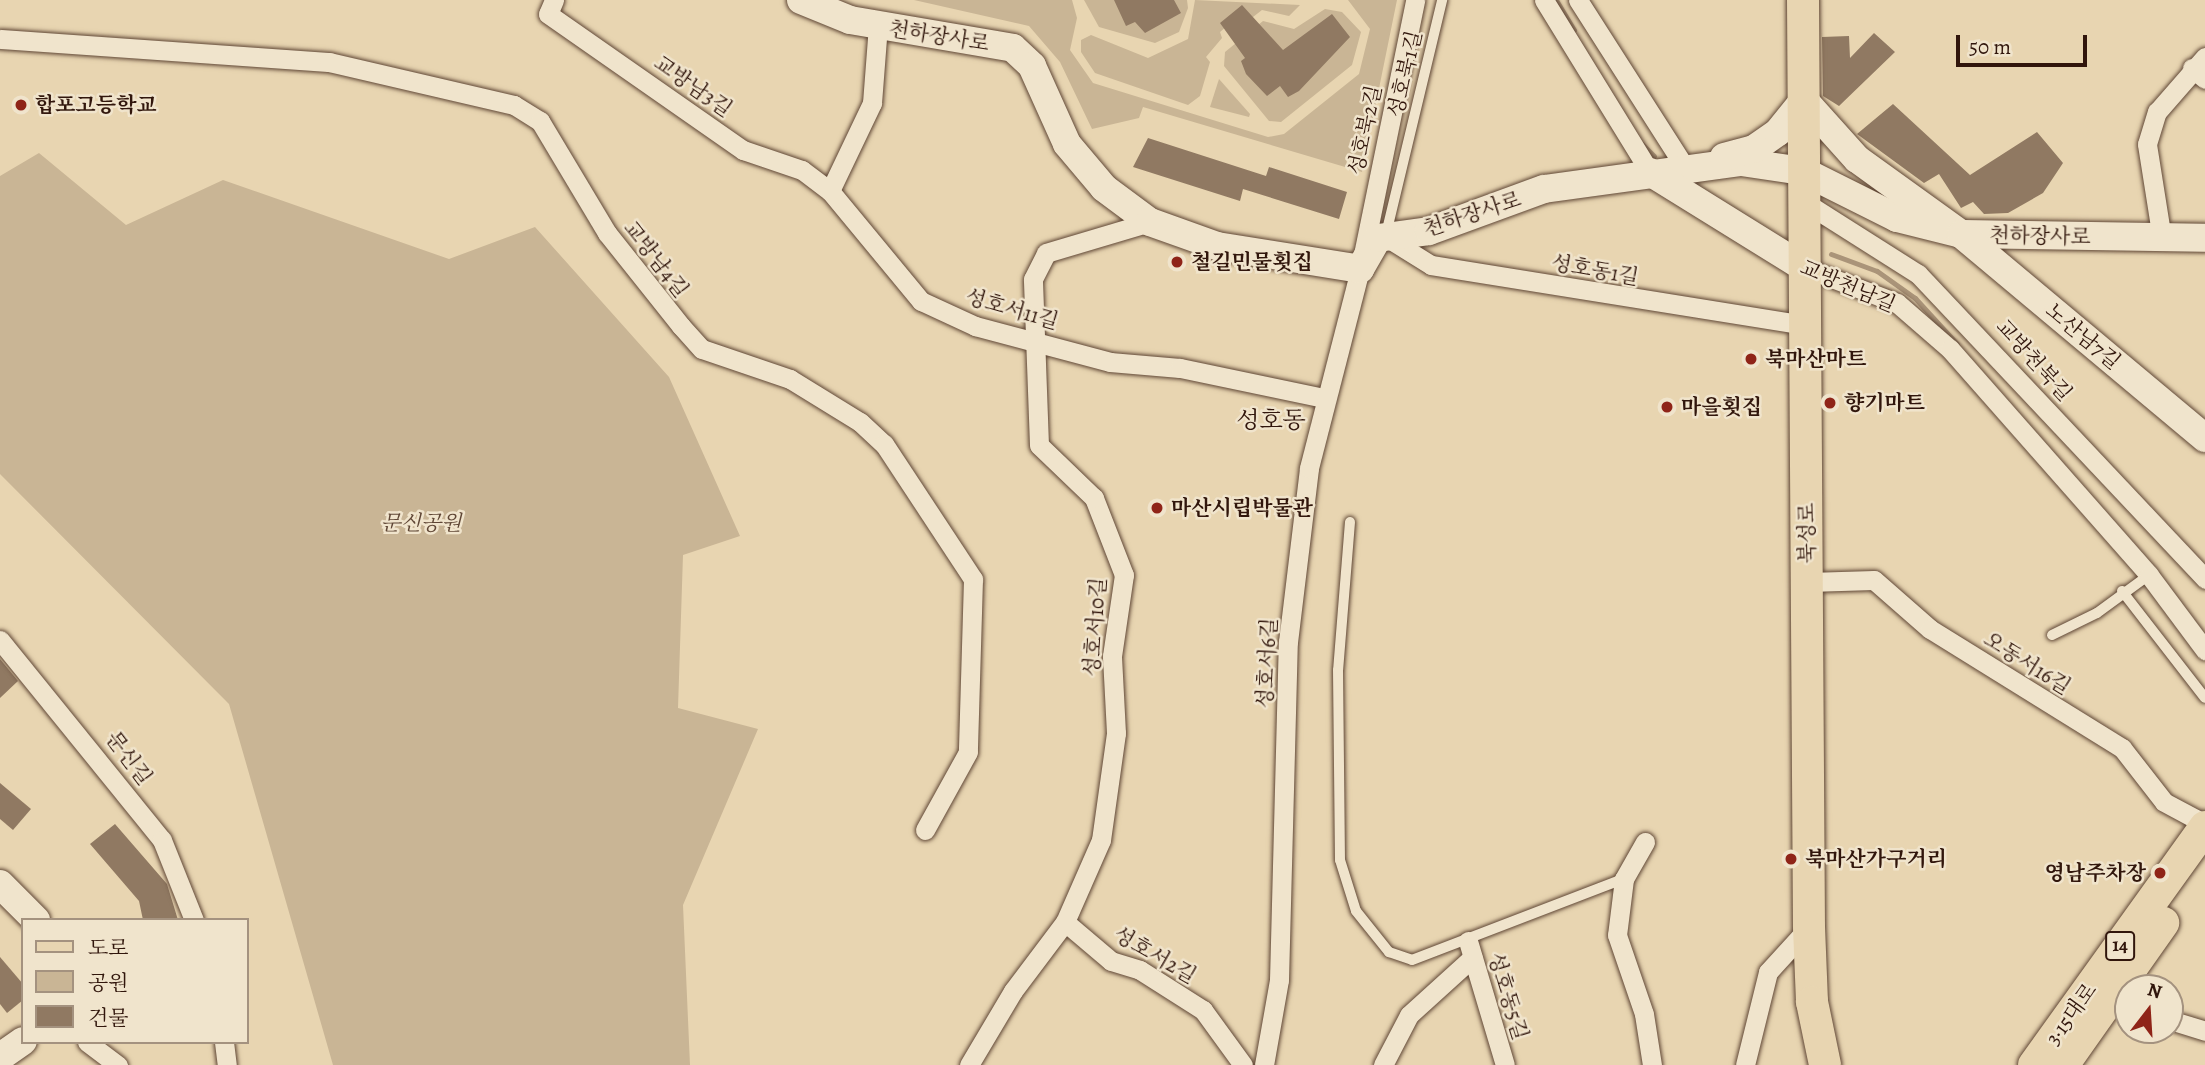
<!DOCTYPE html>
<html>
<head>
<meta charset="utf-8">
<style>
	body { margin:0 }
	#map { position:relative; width:2205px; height:1065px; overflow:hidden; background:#e8d5b1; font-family:Alegreya,"Noto Serif KR",serif }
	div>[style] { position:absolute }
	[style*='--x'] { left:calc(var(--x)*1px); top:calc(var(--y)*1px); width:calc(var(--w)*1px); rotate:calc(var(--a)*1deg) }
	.green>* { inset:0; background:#c9b595 }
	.stream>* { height:5px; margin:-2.5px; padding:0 2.5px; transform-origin:2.5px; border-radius:2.5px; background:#aa9479 }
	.building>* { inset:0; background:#907962 }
	.roads { filter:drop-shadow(0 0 2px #5f4635) drop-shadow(0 0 2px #5f4635) }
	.lane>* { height:10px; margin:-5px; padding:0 5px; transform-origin:5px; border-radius:5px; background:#f0e4cc }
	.street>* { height:19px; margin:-9.5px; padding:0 9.5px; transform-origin:9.5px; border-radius:9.5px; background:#f0e4cc }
	.secondary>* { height:28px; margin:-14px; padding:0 14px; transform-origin:14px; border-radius:14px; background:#f0e4cc }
	.primary>* { height:32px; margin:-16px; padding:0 16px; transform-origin:16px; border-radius:16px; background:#e8d5b1 }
	.dots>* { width:19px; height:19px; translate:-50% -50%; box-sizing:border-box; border:4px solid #f0e4cc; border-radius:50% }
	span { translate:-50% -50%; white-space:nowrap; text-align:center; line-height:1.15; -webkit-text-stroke:5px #f0e4cc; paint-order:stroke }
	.shield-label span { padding:2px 5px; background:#f0e4cc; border:2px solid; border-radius:5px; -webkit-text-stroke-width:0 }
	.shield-label { font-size:19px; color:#31160c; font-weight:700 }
	.street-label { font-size:21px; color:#31160c }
	.poi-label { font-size:21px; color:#31160c; font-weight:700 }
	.left { translate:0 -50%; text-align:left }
	.right { translate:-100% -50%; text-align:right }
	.park-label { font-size:21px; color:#5f4635; font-style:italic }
	.quarter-label { font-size:24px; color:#31160c }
	.legend { position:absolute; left:21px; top:918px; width:228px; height:126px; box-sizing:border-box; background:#f0e4cc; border:2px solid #a4927f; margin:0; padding:9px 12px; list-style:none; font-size:21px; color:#31160c }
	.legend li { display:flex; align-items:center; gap:14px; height:35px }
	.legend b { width:35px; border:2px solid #a4927f }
	.north { position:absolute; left:2114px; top:974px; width:70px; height:70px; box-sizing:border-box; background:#f0e4cc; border:2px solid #a4927f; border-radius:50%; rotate:17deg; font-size:19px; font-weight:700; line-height:28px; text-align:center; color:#31160c }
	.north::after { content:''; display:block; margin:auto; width:24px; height:32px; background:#8f2418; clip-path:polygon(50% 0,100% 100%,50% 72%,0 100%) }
	.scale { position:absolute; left:1956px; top:35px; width:131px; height:32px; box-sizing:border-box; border:4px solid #31160c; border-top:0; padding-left:9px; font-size:21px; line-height:24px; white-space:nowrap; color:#31160c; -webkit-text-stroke:5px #f0e4cc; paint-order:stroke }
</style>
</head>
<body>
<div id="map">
	<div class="green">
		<div style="clip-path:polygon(914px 0,1072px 0,1077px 18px,1070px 50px,1093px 83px,1268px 137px,1284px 134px,1359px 74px,1370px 29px,1348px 0,1397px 0,1362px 172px,1143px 107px,1139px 118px,1092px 129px,1060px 62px,1029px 26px)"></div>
		<div style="clip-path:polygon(1084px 0,1187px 0,1188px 8px,1179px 32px,1155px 43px,1099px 27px)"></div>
		<div style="clip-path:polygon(1195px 0,1300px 5px,1289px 16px,1262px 10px,1244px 24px,1238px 17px,1220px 32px,1222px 38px,1206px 57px,1210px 62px,1200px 96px,1188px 105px,1095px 73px,1081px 52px,1081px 40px,1091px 35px,1148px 58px,1188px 39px)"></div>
		<div style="clip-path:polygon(1325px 9px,1342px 12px,1361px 32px,1352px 65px,1281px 122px,1269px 121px,1224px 66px,1225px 52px,1263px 21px,1294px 29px)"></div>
		<div style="clip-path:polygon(1219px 79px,1250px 114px,1249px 117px,1210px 107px)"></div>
		<div style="clip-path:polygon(39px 153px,126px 225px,223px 180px,449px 259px,535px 227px,669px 377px,740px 536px,683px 555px,678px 708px,758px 729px,683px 905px,690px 1065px,333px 1065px,229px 704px,0 474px,0 176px)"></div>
	</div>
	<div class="stream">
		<div style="--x:1556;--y:0;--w:35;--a:59"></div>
		<div style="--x:1642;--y:144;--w:17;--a:45"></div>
		<div style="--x:1831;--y:254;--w:49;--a:20.3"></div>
		<div style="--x:1877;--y:271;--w:47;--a:35.4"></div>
		<div style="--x:1915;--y:298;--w:62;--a:47.6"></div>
	</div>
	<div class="building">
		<div style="clip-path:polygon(1114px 0,1174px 0,1181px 13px,1145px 33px,1135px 22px,1126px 26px)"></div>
		<div style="clip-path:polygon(1242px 5px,1283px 50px,1332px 14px,1350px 37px,1299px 91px,1288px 97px,1280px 86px,1267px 96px,1246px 74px,1241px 61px,1245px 58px,1220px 23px)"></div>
		<div style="clip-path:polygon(1874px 33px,1895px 52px,1839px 106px,1823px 96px,1822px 37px,1849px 36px,1850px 58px)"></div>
		<div style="clip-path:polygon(1893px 104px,1970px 175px,2037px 132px,2063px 163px,2043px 193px,2008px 213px,1984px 214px,1973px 202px,1961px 208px,1939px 174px,1924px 183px,1857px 134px)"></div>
		<div style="clip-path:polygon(1148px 138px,1266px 176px,1269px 167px,1347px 192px,1339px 219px,1243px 189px,1240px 201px,1133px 167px)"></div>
		<div style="clip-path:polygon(0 659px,18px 681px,0 698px)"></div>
		<div style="clip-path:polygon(0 783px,31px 809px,13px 830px,0 819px)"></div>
		<div style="clip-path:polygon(115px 824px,167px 884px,178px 920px,143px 920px,139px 901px,90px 844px)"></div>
		<div style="clip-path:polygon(0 957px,23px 984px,23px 1000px,7px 1013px,0 1004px)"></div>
	</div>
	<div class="roads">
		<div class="lane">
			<div style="--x:1386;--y:234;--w:241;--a:-76.5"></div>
			<div style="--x:1350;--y:522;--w:148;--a:94.6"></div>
			<div style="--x:1338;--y:670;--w:190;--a:89.4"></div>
			<div style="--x:1340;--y:860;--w:53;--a:72.6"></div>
			<div style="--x:1356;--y:911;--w:53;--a:51.2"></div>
			<div style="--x:1389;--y:952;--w:24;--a:19"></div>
			<div style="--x:1412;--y:960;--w:226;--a:-21"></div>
			<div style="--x:2122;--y:591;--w:135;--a:52.2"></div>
			<div style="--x:2052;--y:635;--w:50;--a:-26.1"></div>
			<div style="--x:2097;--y:613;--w:64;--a:-36.2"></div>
		</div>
		<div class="street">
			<div style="--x:554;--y:0;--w:15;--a:113"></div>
			<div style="--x:548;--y:14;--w:238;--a:34.9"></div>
			<div style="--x:743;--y:150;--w:62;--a:18.7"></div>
			<div style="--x:802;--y:170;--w:35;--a:37"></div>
			<div style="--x:830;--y:191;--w:143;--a:50.4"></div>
			<div style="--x:921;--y:301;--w:60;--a:24.8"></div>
			<div style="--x:975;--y:326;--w:140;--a:14.9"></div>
			<div style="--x:1110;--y:362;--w:70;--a:4.9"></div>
			<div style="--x:1180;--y:368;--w:146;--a:11.8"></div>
			<div style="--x:1544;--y:0;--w:202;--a:58.4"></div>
			<div style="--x:1578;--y:0;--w:198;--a:57.4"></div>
			<div style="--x:0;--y:39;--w:330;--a:4"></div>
			<div style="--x:329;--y:62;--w:190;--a:13.1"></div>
			<div style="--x:514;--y:105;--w:31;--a:32"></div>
			<div style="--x:540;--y:121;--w:131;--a:59.1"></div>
			<div style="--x:607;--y:233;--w:119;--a:51.5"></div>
			<div style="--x:681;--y:326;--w:31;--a:48"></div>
			<div style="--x:702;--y:349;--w:93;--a:18.8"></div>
			<div style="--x:790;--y:379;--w:82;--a:31.6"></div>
			<div style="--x:860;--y:422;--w:33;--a:43"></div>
			<div style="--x:884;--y:444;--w:162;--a:56.6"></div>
			<div style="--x:973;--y:579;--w:173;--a:91.7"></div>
			<div style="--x:968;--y:752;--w:89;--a:118.9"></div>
			<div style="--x:2192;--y:68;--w:17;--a:40"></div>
			<div style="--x:830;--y:191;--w:98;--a:-64.5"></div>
			<div style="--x:872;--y:103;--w:78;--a:-85.6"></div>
			<div style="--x:1803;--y:201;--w:136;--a:32.4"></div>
			<div style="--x:1918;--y:274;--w:419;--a:46.7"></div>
			<div style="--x:1386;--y:237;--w:53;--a:31.9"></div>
			<div style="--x:1431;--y:265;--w:378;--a:9.1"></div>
			<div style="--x:2162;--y:239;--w:96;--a:-99"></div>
			<div style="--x:2147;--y:144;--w:34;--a:-73"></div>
			<div style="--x:2157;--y:112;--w:73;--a:-48.9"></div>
			<div style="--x:1803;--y:267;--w:101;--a:21"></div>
			<div style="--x:1897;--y:303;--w:70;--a:41"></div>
			<div style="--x:1950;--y:349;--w:301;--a:48.6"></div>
			<div style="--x:2149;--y:575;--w:94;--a:53.3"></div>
			<div style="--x:1808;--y:582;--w:66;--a:-1.7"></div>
			<div style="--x:1874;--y:580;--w:74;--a:41.2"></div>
			<div style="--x:1930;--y:629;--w:226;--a:31.8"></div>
			<div style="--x:2122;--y:748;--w:68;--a:52.1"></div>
			<div style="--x:2164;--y:802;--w:47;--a:28.2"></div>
			<div style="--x:0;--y:640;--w:257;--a:51"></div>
			<div style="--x:162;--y:840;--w:86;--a:68.2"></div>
			<div style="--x:1645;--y:842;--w:43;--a:119.6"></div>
			<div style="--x:1624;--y:879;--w:56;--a:97.1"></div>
			<div style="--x:1617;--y:935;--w:83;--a:71.1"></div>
			<div style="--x:1644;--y:1014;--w:52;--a:81.1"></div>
			<div style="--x:1065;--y:922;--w:60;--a:40.3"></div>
			<div style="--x:1111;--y:961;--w:30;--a:17"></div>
			<div style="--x:1140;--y:970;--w:75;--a:32.4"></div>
			<div style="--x:1203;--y:1010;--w:68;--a:54"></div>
			<div style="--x:1468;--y:941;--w:129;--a:73.4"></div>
			<div style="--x:2107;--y:1002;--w:22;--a:16"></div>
			<div style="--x:2170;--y:1020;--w:37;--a:17"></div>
			<div style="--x:87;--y:1042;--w:39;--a:37"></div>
			<div style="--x:224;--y:1042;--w:23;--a:83"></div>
			<div style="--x:969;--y:1065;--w:86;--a:-59.3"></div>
			<div style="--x:1013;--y:991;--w:86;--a:-53"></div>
			<div style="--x:1065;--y:922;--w:90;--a:-66.3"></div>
			<div style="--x:1101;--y:840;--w:108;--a:-82"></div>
			<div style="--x:1116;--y:733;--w:77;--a:-93"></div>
			<div style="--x:1112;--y:656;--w:82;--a:-81.6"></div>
			<div style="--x:1124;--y:575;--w:83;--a:-111.3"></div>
			<div style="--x:1094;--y:498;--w:76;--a:-136.1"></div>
			<div style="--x:1039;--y:445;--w:166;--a:-92.1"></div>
			<div style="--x:1033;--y:279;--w:29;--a:-63"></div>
			<div style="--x:1046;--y:253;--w:109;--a:-16.6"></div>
			<div style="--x:1264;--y:1065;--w:86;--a:-80"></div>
			<div style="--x:1279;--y:980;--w:338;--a:-88.5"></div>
			<div style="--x:1288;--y:642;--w:175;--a:-83.1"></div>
			<div style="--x:1309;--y:468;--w:205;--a:-75.6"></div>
			<div style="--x:1360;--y:269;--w:275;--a:-78.4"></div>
			<div style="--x:1383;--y:1065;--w:56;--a:-62.5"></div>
			<div style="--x:1409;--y:1015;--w:86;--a:-42.2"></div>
			<div style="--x:1745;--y:1065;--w:96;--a:-76.1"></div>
			<div style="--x:1768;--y:972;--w:61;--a:-47.7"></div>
		</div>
		<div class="secondary">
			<div style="--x:801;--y:0;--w:53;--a:22.2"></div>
			<div style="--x:850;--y:20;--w:165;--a:9.7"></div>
			<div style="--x:1013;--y:48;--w:26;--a:43"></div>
			<div style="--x:1032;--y:66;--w:85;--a:65.8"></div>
			<div style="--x:1067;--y:144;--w:57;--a:49.9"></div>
			<div style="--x:1104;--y:188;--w:57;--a:36.5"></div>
			<div style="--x:1150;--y:222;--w:71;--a:19.7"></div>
			<div style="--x:1217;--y:246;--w:145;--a:9.1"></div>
			<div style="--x:1360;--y:269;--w:36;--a:-60"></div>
			<div style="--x:1378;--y:238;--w:51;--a:-7.8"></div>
			<div style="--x:1429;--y:231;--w:122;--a:-20.1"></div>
			<div style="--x:1544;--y:189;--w:199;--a:-7.8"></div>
			<div style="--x:1741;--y:162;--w:63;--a:8.3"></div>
			<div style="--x:1803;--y:171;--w:105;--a:26.6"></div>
			<div style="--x:1897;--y:218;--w:66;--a:14"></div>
			<div style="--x:1961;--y:234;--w:244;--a:0.9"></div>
			<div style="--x:1724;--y:157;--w:31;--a:-15"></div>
			<div style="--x:1754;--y:149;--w:29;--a:-35"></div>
			<div style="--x:1778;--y:132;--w:41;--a:-50.9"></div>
			<div style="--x:1804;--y:100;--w:79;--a:48.1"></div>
			<div style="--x:1857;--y:159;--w:128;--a:35.8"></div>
			<div style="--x:1961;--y:234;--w:318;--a:39.9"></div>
			<div style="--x:1650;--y:172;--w:180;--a:31.8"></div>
			<div style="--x:0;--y:884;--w:51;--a:45"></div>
			<div style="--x:0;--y:1057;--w:28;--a:-35"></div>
		</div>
		<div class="primary">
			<div style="--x:1803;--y:0;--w:927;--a:89.63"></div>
			<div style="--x:1809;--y:927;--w:75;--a:87.7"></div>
			<div style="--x:1812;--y:1002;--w:64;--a:78.3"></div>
			<div style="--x:2034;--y:1065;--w:293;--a:-54.3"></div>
			<div style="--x:2063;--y:1065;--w:174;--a:-54.8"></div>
		</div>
	</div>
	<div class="dots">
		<div style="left:21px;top:105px;background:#8f2418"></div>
		<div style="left:1177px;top:262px;background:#8f2418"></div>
		<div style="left:1751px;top:359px;background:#8f2418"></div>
		<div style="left:1830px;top:403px;background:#8f2418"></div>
		<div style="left:1667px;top:407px;background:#8f2418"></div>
		<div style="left:1157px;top:508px;background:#8f2418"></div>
		<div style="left:1791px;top:859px;background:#8f2418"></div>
		<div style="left:2160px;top:873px;background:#8f2418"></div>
	</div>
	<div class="shield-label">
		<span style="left:2120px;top:946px">14</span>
	</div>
	<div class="street-label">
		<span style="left:939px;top:36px;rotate:9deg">천하장사로</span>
		<span style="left:1405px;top:74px;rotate:-77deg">성호북1길</span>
		<span style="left:693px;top:86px;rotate:35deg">교방남3길</span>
		<span style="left:1365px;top:130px;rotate:-78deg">성호북2길</span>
		<span style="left:1472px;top:214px;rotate:-18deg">천하장사로</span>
		<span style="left:2040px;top:236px;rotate:1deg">천하장사로</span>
		<span style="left:656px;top:259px;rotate:52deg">교방남4길</span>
		<span style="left:1595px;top:270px;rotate:10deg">성호동1길</span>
		<span style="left:1848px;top:286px;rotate:23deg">교방천남길</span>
		<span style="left:1012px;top:309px;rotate:16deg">성호서11길</span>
		<span style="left:2083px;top:336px;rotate:40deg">노산남7길</span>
		<span style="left:2034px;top:360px;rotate:48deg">교방천북길</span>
		<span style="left:1807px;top:533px;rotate:-91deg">북성로</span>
		<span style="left:1095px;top:627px;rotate:-86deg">성호서10길</span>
		<span style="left:1267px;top:663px;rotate:-87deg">성호서6길</span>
		<span style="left:2027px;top:663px;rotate:32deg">오동서16길</span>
		<span style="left:129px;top:758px;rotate:53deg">문신길</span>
		<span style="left:1155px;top:955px;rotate:30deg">성호서2길</span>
		<span style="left:1508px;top:996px;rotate:73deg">성호동5길</span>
		<span style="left:2071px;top:1014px;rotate:-54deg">3·15대로</span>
	</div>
	<div class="poi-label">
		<span class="left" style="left:35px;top:105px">합포고등학교</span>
		<span class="left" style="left:1191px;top:262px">철길민물횟집</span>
		<span class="left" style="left:1765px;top:359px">북마산마트</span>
		<span class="left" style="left:1844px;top:403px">향기마트</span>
		<span class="left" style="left:1681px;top:407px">마을횟집</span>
		<span class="left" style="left:1171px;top:508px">마산시립박물관</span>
		<span class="left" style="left:1805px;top:859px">북마산가구거리</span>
		<span class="right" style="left:2146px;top:873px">영남주차장</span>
	</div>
	<div class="park-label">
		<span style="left:421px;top:523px">문신공원</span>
	</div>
	<div class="quarter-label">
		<span style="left:1271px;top:421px">성호동</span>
	</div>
	<ul class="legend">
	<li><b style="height:9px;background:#e8d5b1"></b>도로</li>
	<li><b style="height:19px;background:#c9b595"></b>공원</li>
	<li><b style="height:19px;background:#907962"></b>건물</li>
	</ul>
	<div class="north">N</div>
	<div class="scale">50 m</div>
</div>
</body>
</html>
